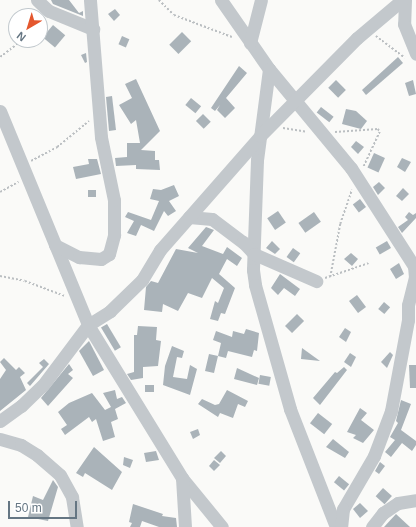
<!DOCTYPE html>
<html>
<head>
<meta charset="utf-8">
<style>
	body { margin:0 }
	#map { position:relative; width:416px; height:527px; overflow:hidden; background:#fafaf8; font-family:Helvetica,sans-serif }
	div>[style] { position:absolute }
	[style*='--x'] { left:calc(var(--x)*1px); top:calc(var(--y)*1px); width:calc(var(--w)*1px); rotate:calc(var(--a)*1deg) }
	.building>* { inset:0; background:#aab3b9; transform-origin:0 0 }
	.path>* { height:1.5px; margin-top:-0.75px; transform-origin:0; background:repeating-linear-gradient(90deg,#bbbfc2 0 2px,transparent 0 4px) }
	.minor>* { height:13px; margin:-6.5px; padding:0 6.5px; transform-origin:6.5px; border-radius:6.5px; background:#c3c8cc }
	span { translate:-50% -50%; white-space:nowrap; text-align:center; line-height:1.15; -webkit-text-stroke:4px #fff; paint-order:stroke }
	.north { position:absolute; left:8px; top:8px; width:40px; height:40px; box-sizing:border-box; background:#fff; border:1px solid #c1c8cd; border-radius:50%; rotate:218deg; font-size:11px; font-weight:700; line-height:16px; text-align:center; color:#657683 }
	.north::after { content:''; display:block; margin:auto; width:14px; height:18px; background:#e4572e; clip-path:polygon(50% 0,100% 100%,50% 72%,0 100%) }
	.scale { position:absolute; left:8px; top:501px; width:69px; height:18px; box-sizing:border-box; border:2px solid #657683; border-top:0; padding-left:5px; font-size:12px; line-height:14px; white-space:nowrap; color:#657683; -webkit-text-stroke:3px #fff; paint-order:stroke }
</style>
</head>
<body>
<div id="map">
	<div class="building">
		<div style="clip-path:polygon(51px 0,69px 0,79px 13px,83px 11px,83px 16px,53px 4px)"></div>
		<div style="clip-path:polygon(115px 9px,120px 15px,114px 21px,108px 14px)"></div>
		<div style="left:53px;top:25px;width:16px;height:16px;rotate:40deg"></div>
		<div style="left:182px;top:32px;width:13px;height:18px;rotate:45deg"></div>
		<div style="left:122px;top:36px;width:8px;height:9px;rotate:23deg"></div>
		<div style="clip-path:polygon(86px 53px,87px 62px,85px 63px,81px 55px)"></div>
		<div style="clip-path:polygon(398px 57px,403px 63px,366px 95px,362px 90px)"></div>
		<div style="clip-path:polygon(239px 66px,247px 73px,226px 98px,235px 108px,225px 118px,217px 110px,220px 105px,215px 111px,211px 108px)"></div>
		<div style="clip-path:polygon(136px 79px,160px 131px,141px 150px,155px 151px,155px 160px,159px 160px,160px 170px,136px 169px,136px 165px,116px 166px,115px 158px,127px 157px,127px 143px,140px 143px,136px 120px,131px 124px,119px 105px,132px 98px,125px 84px)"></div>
		<div style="left:336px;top:80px;width:14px;height:11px;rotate:45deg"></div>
		<div style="clip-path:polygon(413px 80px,416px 94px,409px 96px,405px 83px)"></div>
		<div style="clip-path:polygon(112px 96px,116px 130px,109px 131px,106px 97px)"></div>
		<div style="left:191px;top:98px;width:13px;height:9px;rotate:39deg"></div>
		<div style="left:321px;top:107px;width:16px;height:7px;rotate:38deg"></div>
		<div style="clip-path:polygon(346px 109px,356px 111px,367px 121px,361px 129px,342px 124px)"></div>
		<div style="left:203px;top:114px;width:11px;height:10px;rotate:45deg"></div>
		<div style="clip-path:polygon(356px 141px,364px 147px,358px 154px,351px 147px)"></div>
		<div style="left:374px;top:153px;width:12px;height:16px;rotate:24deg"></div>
		<div style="clip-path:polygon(402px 158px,411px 162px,405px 172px,397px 167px)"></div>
		<div style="clip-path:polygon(88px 159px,97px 159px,101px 174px,76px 179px,73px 167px,89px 164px)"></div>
		<div style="clip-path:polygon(379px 182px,385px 188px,378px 195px,373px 187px)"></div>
		<div style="clip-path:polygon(174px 185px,179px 196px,169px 201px,176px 211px,168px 216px,164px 211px,154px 231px,141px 225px,136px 236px,127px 233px,134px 221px,125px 217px,128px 212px,151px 220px,159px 201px,150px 199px,153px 189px,161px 190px)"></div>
		<div style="clip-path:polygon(403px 188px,409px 194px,402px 201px,396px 196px)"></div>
		<div style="left:88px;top:190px;width:8px;height:7px"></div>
		<div style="left:360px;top:199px;width:10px;height:9px;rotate:53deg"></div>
		<div style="left:278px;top:211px;width:14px;height:13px;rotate:56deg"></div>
		<div style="left:314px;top:212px;width:12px;height:19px;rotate:55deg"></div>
		<div style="clip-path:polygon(409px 212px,413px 215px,416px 213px,416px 218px,402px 233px,398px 227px,408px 220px,405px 217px)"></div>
		<div style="clip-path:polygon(206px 227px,214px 230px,202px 246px,223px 254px,227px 247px,242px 258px,237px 266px,227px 259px,219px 274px,235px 288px,225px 314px,221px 313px,218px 321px,210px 319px,215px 301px,218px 303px,224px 288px,212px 278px,202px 298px,188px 293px,178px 311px,163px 304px,162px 312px,144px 310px,146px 287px,151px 281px,158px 283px,176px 249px,198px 253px,188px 248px)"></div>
		<div style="clip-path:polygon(272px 241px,280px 249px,275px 254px,266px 248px)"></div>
		<div style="left:387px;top:241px;width:8px;height:13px;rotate:60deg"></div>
		<div style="left:293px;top:248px;width:9px;height:11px;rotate:36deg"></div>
		<div style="clip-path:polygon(351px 253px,358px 259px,352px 266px,344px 259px)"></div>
		<div style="clip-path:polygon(399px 263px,404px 274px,396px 279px,390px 269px)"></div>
		<div style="clip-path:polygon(280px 274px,300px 289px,295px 296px,284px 288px,278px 295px,271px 288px)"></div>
		<div style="left:357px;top:295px;width:15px;height:10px;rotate:53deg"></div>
		<div style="left:384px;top:302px;width:8px;height:9px;rotate:40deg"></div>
		<div style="left:297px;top:314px;width:10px;height:17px;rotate:45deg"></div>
		<div style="left:107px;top:324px;width:27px;height:7px;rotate:59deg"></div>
		<div style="clip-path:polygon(138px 326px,157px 327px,156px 340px,161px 341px,158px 366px,143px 367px,143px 378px,131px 380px,127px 374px,134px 372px,134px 335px,137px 335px)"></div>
		<div style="clip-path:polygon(345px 328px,351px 332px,346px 342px,339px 337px)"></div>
		<div style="clip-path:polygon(246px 329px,259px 333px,257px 351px,254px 350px,252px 357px,228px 351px,226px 358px,218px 356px,214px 373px,205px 371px,209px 354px,218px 356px,221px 343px,213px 340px,216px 331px,232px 337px,233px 331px,244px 334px)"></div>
		<div style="clip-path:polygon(89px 341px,104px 370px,93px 376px,79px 351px)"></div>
		<div style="clip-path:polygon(172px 346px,184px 351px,182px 358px,177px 357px,173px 377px,187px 379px,190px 365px,197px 369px,190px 395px,163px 385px,165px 366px)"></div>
		<div style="clip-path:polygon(302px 348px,320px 361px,301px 359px)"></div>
		<div style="clip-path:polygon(390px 352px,393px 355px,387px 368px,381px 362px)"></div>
		<div style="clip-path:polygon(350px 353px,356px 357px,351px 367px,344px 362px)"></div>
		<div style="clip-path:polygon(4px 358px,16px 370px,19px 367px,25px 373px,20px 377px,26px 390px,0 411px,0 379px,6px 370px,0 362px)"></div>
		<div style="clip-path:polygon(44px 359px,49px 364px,30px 386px,27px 383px,43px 367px,39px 363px)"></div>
		<div style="clip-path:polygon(69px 364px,73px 370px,68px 374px,73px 378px,48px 406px,41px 398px)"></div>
		<div style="clip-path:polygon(409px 365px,416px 365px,416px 388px,410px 388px)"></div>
		<div style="clip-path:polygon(344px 367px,347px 370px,320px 405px,313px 398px,335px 372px,337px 373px)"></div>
		<div style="clip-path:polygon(237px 368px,259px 378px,257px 385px,234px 379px)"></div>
		<div style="left:260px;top:375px;width:11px;height:9px;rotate:10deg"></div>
		<div style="left:145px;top:385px;width:9px;height:7px"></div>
		<div style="clip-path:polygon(115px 390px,117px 399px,122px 397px,126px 403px,115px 409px,118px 419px,111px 422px,115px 437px,103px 441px,96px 419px,92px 422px,89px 417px,65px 435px,61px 429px,67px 425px,58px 412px,69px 403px,92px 393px,105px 410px,111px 407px,103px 393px)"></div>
		<div style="clip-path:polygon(227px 390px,248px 401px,245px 407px,238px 404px,233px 418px,220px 413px,218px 417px,198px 404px,202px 399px,215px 405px,219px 404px)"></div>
		<div style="clip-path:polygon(401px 400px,411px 404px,401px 430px,416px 441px,416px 445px,412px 451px,402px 443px,391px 457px,385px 452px,395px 440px,390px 437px,398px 423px,396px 421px)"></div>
		<div style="clip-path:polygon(360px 408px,367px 413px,361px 420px,374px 430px,363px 443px,353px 438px,356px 435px,347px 432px)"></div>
		<div style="left:318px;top:413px;width:18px;height:13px;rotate:38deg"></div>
		<div style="clip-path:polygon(198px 429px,200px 435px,193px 439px,190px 432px)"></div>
		<div style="clip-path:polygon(333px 439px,349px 452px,345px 458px,326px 447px)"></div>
		<div style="clip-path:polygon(94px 447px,122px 472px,112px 490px,85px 473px,83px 477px,76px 473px)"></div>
		<div style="clip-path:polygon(156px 451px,159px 460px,146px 462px,144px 453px)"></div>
		<div style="clip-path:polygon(221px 451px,226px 456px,220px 463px,214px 458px)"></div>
		<div style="clip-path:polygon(124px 457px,133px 460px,130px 468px,123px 465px)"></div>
		<div style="clip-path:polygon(214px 460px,220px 465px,214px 471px,209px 466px)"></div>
		<div style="clip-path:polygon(380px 462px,385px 466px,379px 474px,375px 471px)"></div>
		<div style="left:339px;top:476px;width:13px;height:8px;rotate:39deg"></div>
		<div style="clip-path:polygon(53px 480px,58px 487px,48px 521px,28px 517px,33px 496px,43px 500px)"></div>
		<div style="left:383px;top:488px;width:12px;height:11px;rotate:42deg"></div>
		<div style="clip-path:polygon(360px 503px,368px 511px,360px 518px,353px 509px)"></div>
		<div style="clip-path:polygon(133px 504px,163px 514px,162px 516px,176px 518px,177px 527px,159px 527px,142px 521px,140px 527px,130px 527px,132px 523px,129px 522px)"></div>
		<div style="clip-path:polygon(396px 514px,410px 527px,384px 527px)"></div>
	</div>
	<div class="path">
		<div style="--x:159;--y:0;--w:21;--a:45"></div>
		<div style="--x:174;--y:15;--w:62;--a:20.8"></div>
		<div style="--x:376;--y:36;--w:36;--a:37"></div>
		<div style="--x:40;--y:39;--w:2;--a:0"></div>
		<div style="--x:0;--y:57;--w:26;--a:-37"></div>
		<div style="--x:21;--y:41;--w:13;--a:-4"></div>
		<div style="--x:283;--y:128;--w:24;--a:9"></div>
		<div style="--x:335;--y:132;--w:43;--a:-4"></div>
		<div style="--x:378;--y:129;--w:4;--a:56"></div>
		<div style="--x:380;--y:132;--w:38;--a:115"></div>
		<div style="--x:31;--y:161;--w:30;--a:-28"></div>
		<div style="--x:57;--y:147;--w:41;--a:-39.1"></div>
		<div style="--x:0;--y:192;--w:21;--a:-29"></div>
		<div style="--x:0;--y:276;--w:25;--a:11"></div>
		<div style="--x:25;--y:281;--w:43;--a:20.6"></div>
		<div style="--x:330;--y:277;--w:54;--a:-79.3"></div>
		<div style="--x:340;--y:224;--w:36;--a:-71"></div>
		<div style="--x:325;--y:278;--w:46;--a:-18.8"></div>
	</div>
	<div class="minor">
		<div style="--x:37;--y:0;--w:16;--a:43"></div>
		<div style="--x:49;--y:11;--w:48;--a:22.2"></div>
		<div style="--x:221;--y:0;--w:84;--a:55.2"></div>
		<div style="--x:269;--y:69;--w:92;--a:97.5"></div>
		<div style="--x:257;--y:160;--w:110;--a:92.1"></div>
		<div style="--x:253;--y:270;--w:15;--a:82"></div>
		<div style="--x:255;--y:285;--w:129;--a:74.2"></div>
		<div style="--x:290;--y:409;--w:127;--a:68.7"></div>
		<div style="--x:405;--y:0;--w:24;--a:92"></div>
		<div style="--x:404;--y:24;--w:32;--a:68"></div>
		<div style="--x:250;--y:43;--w:44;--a:-75.7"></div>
		<div style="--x:269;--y:69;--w:129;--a:50.4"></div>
		<div style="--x:351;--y:168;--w:117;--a:57.3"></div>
		<div style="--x:414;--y:266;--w:11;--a:85"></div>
		<div style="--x:415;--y:277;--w:29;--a:104"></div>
		<div style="--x:408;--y:305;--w:15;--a:90"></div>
		<div style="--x:408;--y:320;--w:93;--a:100.6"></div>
		<div style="--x:391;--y:411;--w:48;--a:110.7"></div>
		<div style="--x:374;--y:456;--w:61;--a:120.3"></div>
		<div style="--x:343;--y:509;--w:18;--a:96"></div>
		<div style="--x:0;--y:111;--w:231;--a:67.6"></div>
		<div style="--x:88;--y:325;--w:180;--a:58.4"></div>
		<div style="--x:182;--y:478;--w:63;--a:50.8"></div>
		<div style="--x:189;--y:217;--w:23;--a:5"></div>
		<div style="--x:212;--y:219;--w:39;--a:37"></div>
		<div style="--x:243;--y:242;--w:16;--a:47"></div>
		<div style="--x:254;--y:254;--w:68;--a:23.5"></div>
		<div style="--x:55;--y:245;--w:27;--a:27"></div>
		<div style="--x:79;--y:257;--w:22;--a:5"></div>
		<div style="--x:101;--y:259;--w:9;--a:-32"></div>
		<div style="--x:109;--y:254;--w:20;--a:-75"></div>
		<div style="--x:114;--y:235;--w:35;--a:-90"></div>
		<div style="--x:114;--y:200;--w:64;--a:-101.7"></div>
		<div style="--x:101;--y:137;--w:137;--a:-94.6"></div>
		<div style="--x:0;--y:421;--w:26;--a:-36"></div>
		<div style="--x:21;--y:406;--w:30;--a:-44"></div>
		<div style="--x:43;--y:385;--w:75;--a:-53.1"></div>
		<div style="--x:88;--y:325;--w:26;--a:-32"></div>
		<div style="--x:110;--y:311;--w:45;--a:-44.1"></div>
		<div style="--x:142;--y:280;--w:35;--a:-59"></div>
		<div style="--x:160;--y:250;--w:152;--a:-48.7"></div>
		<div style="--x:260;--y:136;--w:138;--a:-45.3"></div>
		<div style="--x:357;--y:38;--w:59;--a:-40.2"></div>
		<div style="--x:0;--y:439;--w:22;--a:16"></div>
		<div style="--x:21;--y:445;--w:19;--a:32"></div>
		<div style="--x:37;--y:455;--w:30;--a:41"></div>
		<div style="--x:60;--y:475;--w:25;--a:61"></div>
		<div style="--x:72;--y:497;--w:30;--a:81"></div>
		<div style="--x:182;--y:478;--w:49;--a:86.5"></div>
		<div style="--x:372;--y:527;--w:18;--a:-52"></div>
		<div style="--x:383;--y:513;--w:18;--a:-34"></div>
		<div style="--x:398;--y:503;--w:18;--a:-9"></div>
	</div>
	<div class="north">N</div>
	<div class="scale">50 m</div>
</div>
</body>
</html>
